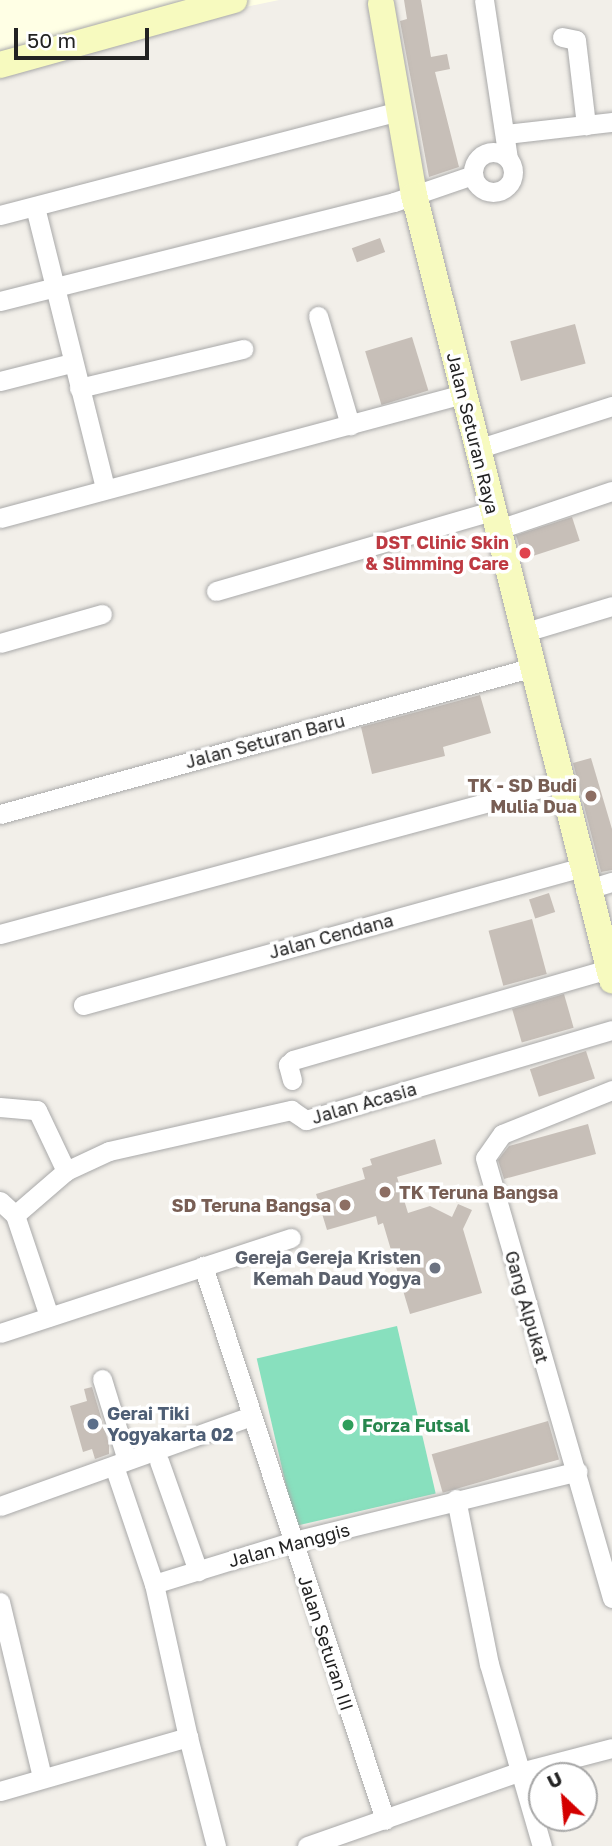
<!DOCTYPE html>
<html>
<head>
<meta charset="utf-8">
<style>
	body { margin:0 }
	#map { position:relative; width:612px; height:1846px; overflow:hidden; background:#f2efe9; font-family:"Golos Text",sans-serif }
	div>[style] { position:absolute }
	[style*='--x'] { left:calc(var(--x)*1px); top:calc(var(--y)*1px); width:calc(var(--w)*1px); rotate:calc(var(--a)*1deg) }
	.education>* { inset:0; background:#ffffe5 }
	.pitch>* { inset:0; background:#88e0be; transform-origin:0 0 }
	.building>* { inset:0; background:#c7bfb8; transform-origin:0 0 }
	.roads { filter:drop-shadow(0 0 2px #a9a9a9) drop-shadow(0 0 2px #a9a9a9) }
	.street>* { height:19px; margin:-9.5px; padding:0 9.5px; transform-origin:9.5px; border-radius:9.5px; background:#fff }
	.street>.ring { margin:-9.5px; padding:0; box-sizing:content-box; background:none; border:19px solid #fff; border-radius:50% }
	.secondary>* { height:26px; margin:-13px; padding:0 13px; transform-origin:13px; border-radius:13px; background:#f7fabf }
	.dots>* { width:19px; height:19px; translate:-50% -50%; box-sizing:border-box; border:4px solid #fff; border-radius:50% }
	span { translate:-50% -50%; white-space:nowrap; text-align:center; line-height:1.15; -webkit-text-stroke:7px #fff; paint-order:stroke }
	.street-label { font-size:18px; color:#222 }
	.health-label { font-size:18px; color:#be3a42; font-weight:700 }
	.right { translate:-100% -50%; text-align:right }
	.education-label { font-size:18px; color:#785e54; font-weight:700 }
	.left { translate:0 -50%; text-align:left }
	.worship-label { font-size:18px; color:#5b616d; font-weight:700 }
	.service-label { font-size:18px; color:#4e5e75; font-weight:700 }
	.leisure-label { font-size:18px; color:#27864d; font-weight:700 }
	.north { position:absolute; left:528px; top:1762px; width:70px; height:70px; box-sizing:border-box; background:#fff; border:2px solid #a7a7a7; border-radius:50%; rotate:334deg; font-size:19px; font-weight:700; line-height:28px; text-align:center; color:#222 }
	.north::after { content:''; display:block; margin:auto; width:24px; height:32px; background:#d40000; clip-path:polygon(50% 0,100% 100%,50% 72%,0 100%) }
	.scale { position:absolute; left:14px; top:28px; width:135px; height:32px; box-sizing:border-box; border:4px solid #222; border-top:0; padding-left:9px; font-size:21px; line-height:24px; white-space:nowrap; color:#222; -webkit-text-stroke:5px #fff; paint-order:stroke }
</style>
</head>
<body>
<div id="map">
	<div class="education">
		<div style="clip-path:polygon(0 0,279px 0,0 58px)"></div>
	</div>
	<div class="pitch">
		<div style="left:397px;top:1326px;width:172px;height:144px;rotate:77deg"></div>
	</div>
	<div class="building">
		<div style="clip-path:polygon(404px 0,421px 0,431px 57px,447px 54px,450px 69px,435px 72px,459px 167px,429px 177px,400px 21px,407px 19px)"></div>
		<div style="left:380px;top:238px;width:15px;height:30px;rotate:70deg"></div>
		<div style="left:575px;top:324px;width:41px;height:67px;rotate:75deg"></div>
		<div style="left:412px;top:337px;width:56px;height:49px;rotate:73deg"></div>
		<div style="left:572px;top:517px;width:25px;height:59px;rotate:72deg"></div>
		<div style="clip-path:polygon(480px 695px,491px 733px,443px 747px,445px 756px,372px 774px,361px 727px)"></div>
		<div style="clip-path:polygon(591px 758px,612px 829px,612px 870px,601px 872px,573px 763px)"></div>
		<div style="left:549px;top:893px;width:20px;height:21px;rotate:72deg"></div>
		<div style="left:532px;top:919px;width:57px;height:45px;rotate:75deg"></div>
		<div style="left:564px;top:994px;width:35px;height:54px;rotate:74deg"></div>
		<div style="left:586px;top:1051px;width:29px;height:59px;rotate:72deg"></div>
		<div style="clip-path:polygon(588px 1124px,596px 1154px,504px 1179px,498px 1160px,509px 1146px)"></div>
		<div style="clip-path:polygon(435px 1139px,442px 1164px,397px 1177px,408px 1213px,430px 1206px,452px 1217px,458px 1204px,472px 1210px,463px 1229px,482px 1293px,410px 1314px,383px 1223px,378px 1225px,376px 1216px,327px 1230px,316px 1194px,365px 1179px,362px 1168px,372px 1165px,370px 1159px)"></div>
		<div style="clip-path:polygon(92px 1387px,109px 1444px,109px 1454px,95px 1459px,92px 1449px,83px 1452px,70px 1406px,87px 1401px,84px 1389px)"></div>
		<div style="left:548px;top:1421px;width:40px;height:121px;rotate:74deg"></div>
	</div>
	<div class="roads">
		<div class="street">
			<div style="--x:484;--y:0;--w:160;--a:81.4"></div>
			<div style="--x:562;--y:37;--w:14;--a:12"></div>
			<div style="--x:576;--y:40;--w:86;--a:83.3"></div>
			<div style="--x:506;--y:134;--w:107;--a:-6.5"></div>
			<div class="ring" style="left:473px;top:152px;width:21px;height:21px"></div>
			<div style="--x:35;--y:207;--w:290;--a:76"></div>
			<div style="--x:0;--y:215;--w:409;--a:-14.6"></div>
			<div style="--x:0;--y:301;--w:406;--a:-14.1"></div>
			<div style="--x:394;--y:202;--w:83;--a:-18.9"></div>
			<div style="--x:318;--y:316;--w:114;--a:73.6"></div>
			<div style="--x:0;--y:381;--w:73;--a:-14.2"></div>
			<div style="--x:79;--y:388;--w:169;--a:-13.4"></div>
			<div style="--x:477;--y:449;--w:142;--a:-17.7"></div>
			<div style="--x:0;--y:518;--w:479;--a:-15"></div>
			<div style="--x:496;--y:530;--w:122;--a:-18.6"></div>
			<div style="--x:216;--y:591;--w:287;--a:-16.2"></div>
			<div style="--x:522;--y:633;--w:94;--a:-16.7"></div>
			<div style="--x:0;--y:643;--w:106;--a:-15.9"></div>
			<div style="--x:0;--y:814;--w:550;--a:-15.4"></div>
			<div style="--x:585;--y:890;--w:28;--a:-17"></div>
			<div style="--x:0;--y:934;--w:579;--a:-15.12"></div>
			<div style="--x:83;--y:1005;--w:515;--a:-15.44"></div>
			<div style="--x:292;--y:1080;--w:16;--a:-105"></div>
			<div style="--x:288;--y:1065;--w:7;--a:-45"></div>
			<div style="--x:293;--y:1060;--w:325;--a:-16.1"></div>
			<div style="--x:612;--y:1090;--w:118;--a:158.2"></div>
			<div style="--x:502;--y:1134;--w:29;--a:125"></div>
			<div style="--x:485;--y:1158;--w:458;--a:73.9"></div>
			<div style="--x:0;--y:1107;--w:37;--a:5"></div>
			<div style="--x:37;--y:1110;--w:68;--a:64.6"></div>
			<div style="--x:0;--y:1201;--w:21;--a:43"></div>
			<div style="--x:15;--y:1215;--w:107;--a:71.4"></div>
			<div style="--x:15;--y:1215;--w:67;--a:-40.8"></div>
			<div style="--x:66;--y:1171;--w:47;--a:-24.9"></div>
			<div style="--x:109;--y:1151;--w:187;--a:-12.7"></div>
			<div style="--x:291;--y:1110;--w:18;--a:34"></div>
			<div style="--x:306;--y:1120;--w:319;--a:-16.4"></div>
			<div style="--x:203;--y:1266;--w:583;--a:71.81"></div>
			<div style="--x:0;--y:1333;--w:306;--a:-18.1"></div>
			<div style="--x:102;--y:1379;--w:82;--a:72.9"></div>
			<div style="--x:159;--y:1461;--w:117;--a:70.5"></div>
			<div style="--x:114;--y:1466;--w:125;--a:71.3"></div>
			<div style="--x:154;--y:1584;--w:157;--a:77.5"></div>
			<div style="--x:456;--y:1499;--w:168;--a:78.7"></div>
			<div style="--x:489;--y:1664;--w:190;--a:73.8"></div>
			<div style="--x:0;--y:1506;--w:264;--a:-19.7"></div>
			<div style="--x:154;--y:1584;--w:146;--a:-17.1"></div>
			<div style="--x:294;--y:1541;--w:292;--a:-13.8"></div>
			<div style="--x:0;--y:1602;--w:180;--a:76.5"></div>
			<div style="--x:0;--y:1791;--w:196;--a:-16"></div>
			<div style="--x:188;--y:1737;--w:113;--a:75.6"></div>
			<div style="--x:307;--y:1846;--w:221;--a:-19.3"></div>
			<div style="--x:516;--y:1773;--w:99;--a:-14.6"></div>
		</div>
		<div class="secondary">
			<div style="--x:381;--y:4;--w:194;--a:80.2"></div>
			<div style="--x:414;--y:195;--w:810;--a:75.84"></div>
			<div style="--x:0;--y:65;--w:243;--a:-15.5"></div>
		</div>
	</div>
	<div class="dots">
		<div style="left:525px;top:553px;background:#e0444e"></div>
		<div style="left:591px;top:796px;background:#8d6e63"></div>
		<div style="left:385px;top:1192px;background:#8d6e63"></div>
		<div style="left:345px;top:1205px;background:#8d6e63"></div>
		<div style="left:435px;top:1268px;background:#6b7280"></div>
		<div style="left:93px;top:1424px;background:#5c6f8a"></div>
		<div style="left:348px;top:1425px;background:#2e9e5b"></div>
	</div>
	<div class="street-label">
		<span style="left:473px;top:433px;rotate:76deg">Jalan Seturan Raya</span>
		<span style="left:265px;top:741px;rotate:-15deg">Jalan Seturan Baru</span>
		<span style="left:331px;top:936px;rotate:-15deg">Jalan Cendana</span>
		<span style="left:364px;top:1103px;rotate:-16deg">Jalan Acasia</span>
		<span style="left:527px;top:1307px;rotate:74deg">Gang Alpukat</span>
		<span style="left:289px;top:1545px;rotate:-15deg">Jalan Manggis</span>
		<span style="left:326px;top:1643px;rotate:72deg">Jalan Seturan III</span>
	</div>
	<div class="health-label">
		<span class="right" style="left:509px;top:553px">DST Clinic Skin<br>&amp; Slimming Care</span>
	</div>
	<div class="education-label">
		<span class="right" style="left:577px;top:796px">TK - SD Budi<br>Mulia Dua</span>
		<span class="left" style="left:399px;top:1192px">TK Teruna Bangsa</span>
		<span class="right" style="left:331px;top:1205px">SD Teruna Bangsa</span>
	</div>
	<div class="worship-label">
		<span class="right" style="left:421px;top:1268px">Gereja Gereja Kristen<br>Kemah Daud Yogya</span>
	</div>
	<div class="service-label">
		<span class="left" style="left:107px;top:1424px">Gerai Tiki<br>Yogyakarta 02</span>
	</div>
	<div class="leisure-label">
		<span class="left" style="left:362px;top:1425px">Forza Futsal</span>
	</div>
	<div class="north">U</div>
	<div class="scale">50 m</div>
</div>
</body>
</html>
